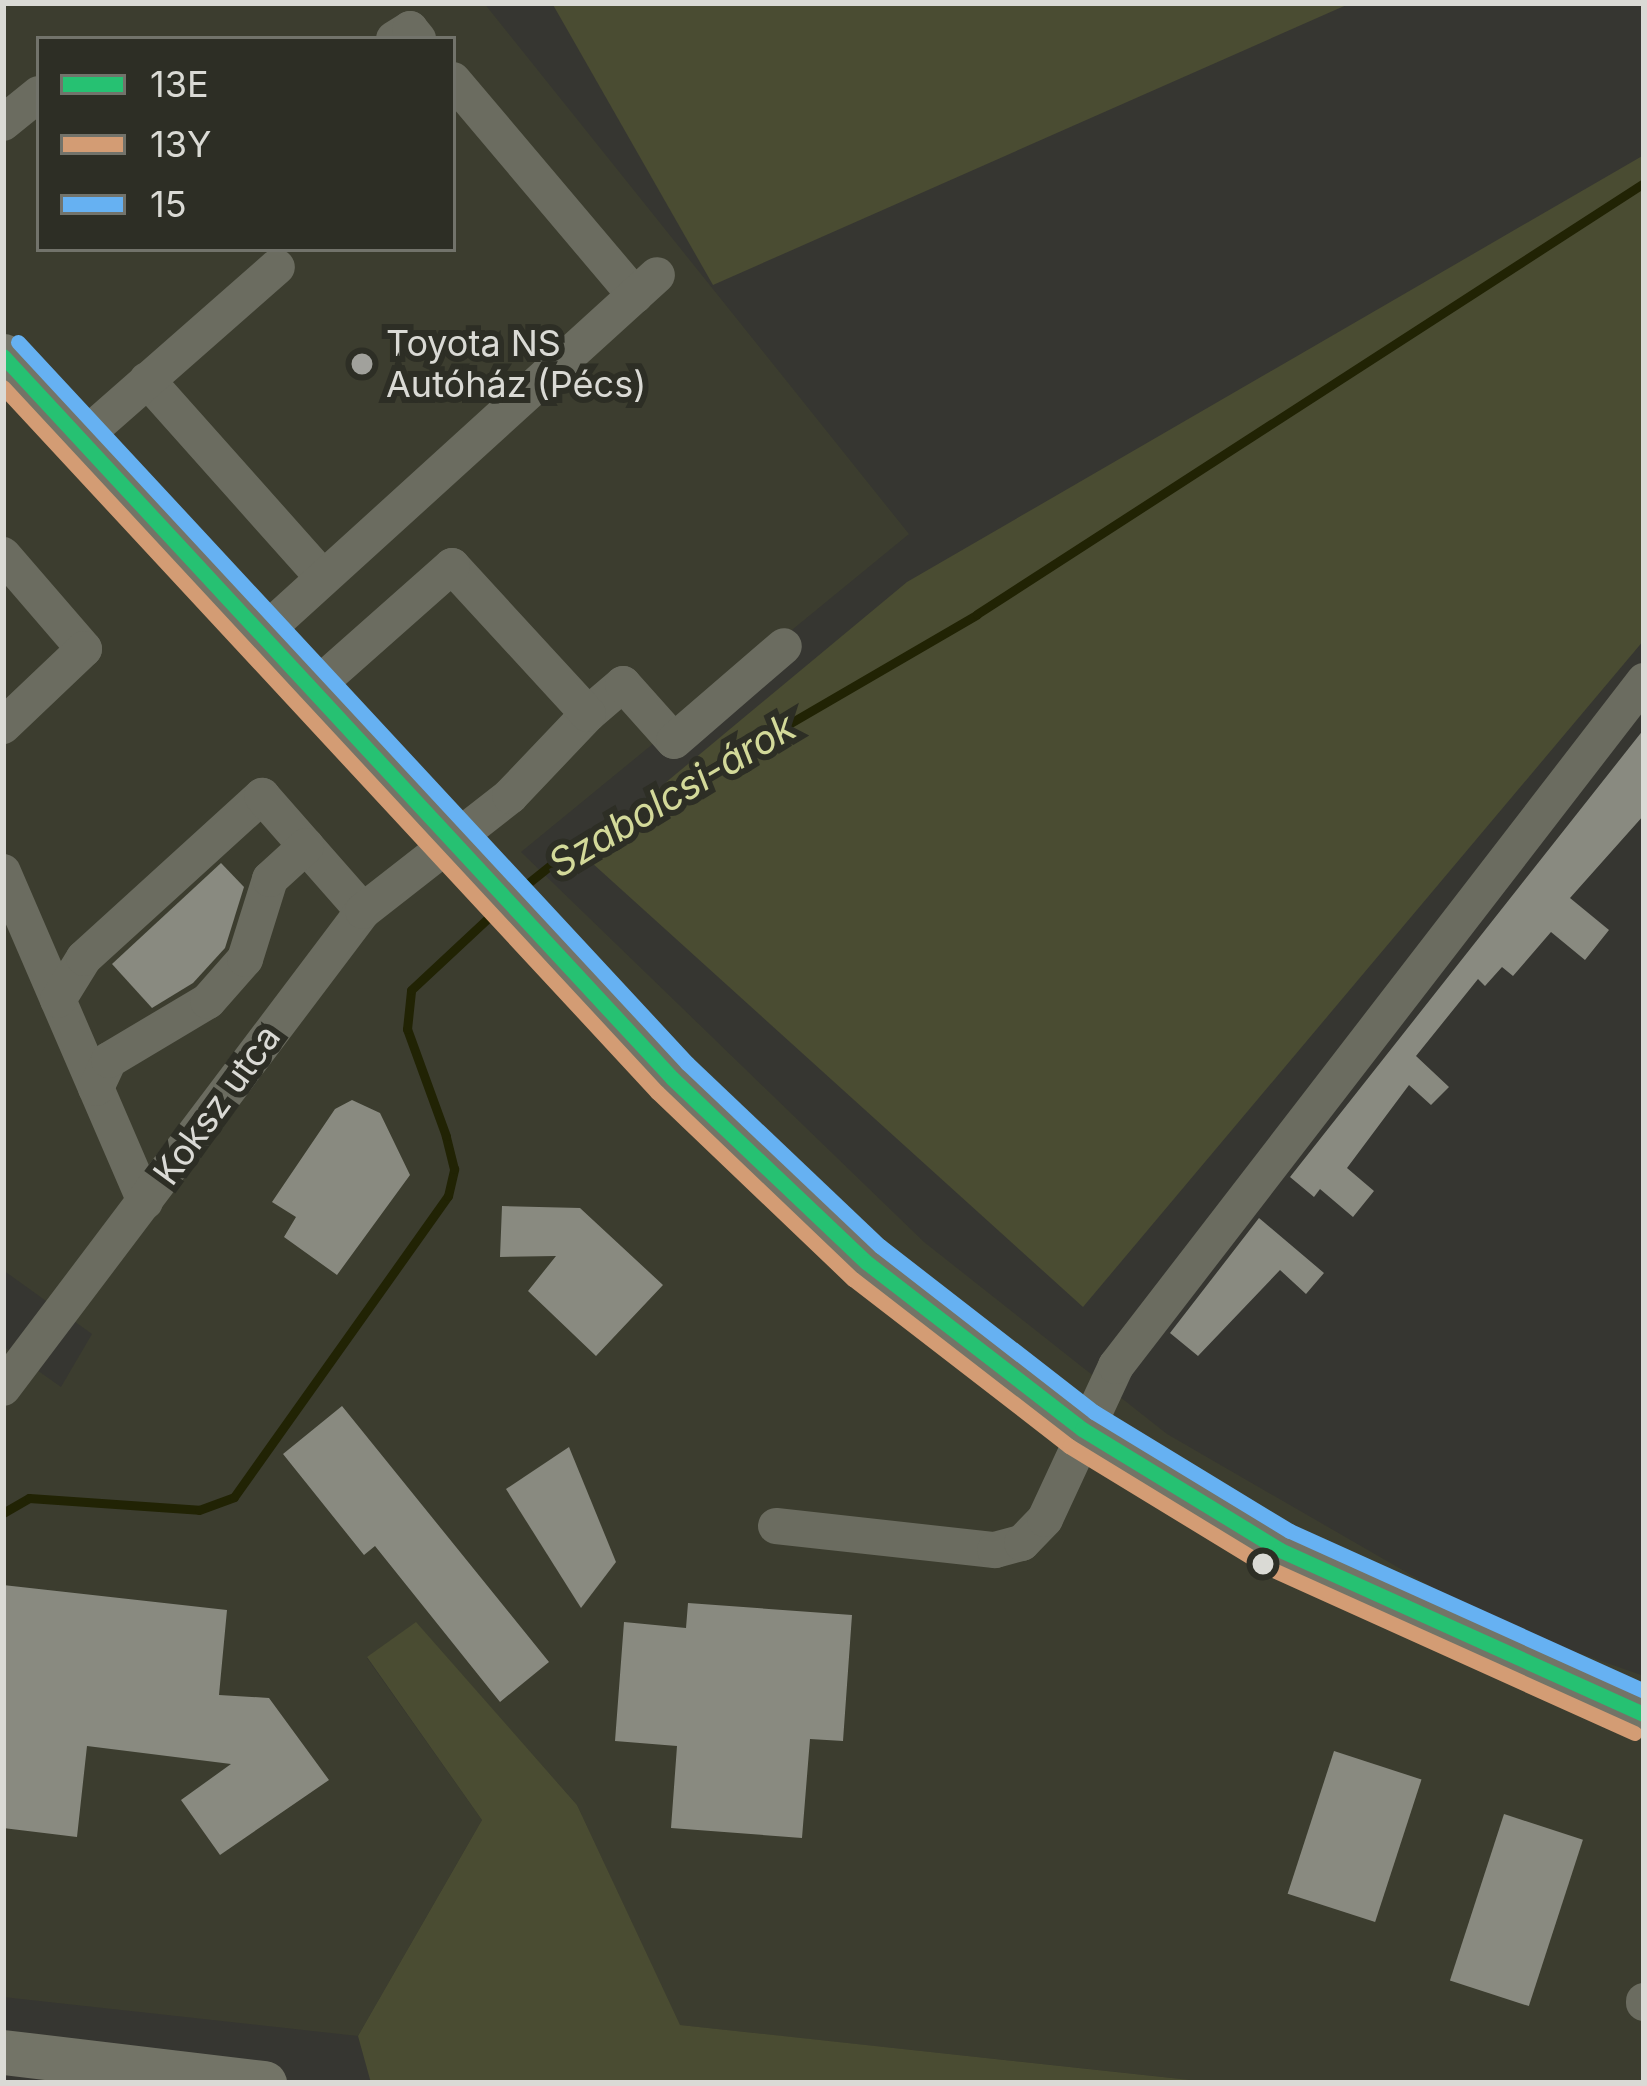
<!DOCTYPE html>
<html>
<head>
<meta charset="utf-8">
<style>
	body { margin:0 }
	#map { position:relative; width:1647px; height:2086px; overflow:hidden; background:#363631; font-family:Inter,sans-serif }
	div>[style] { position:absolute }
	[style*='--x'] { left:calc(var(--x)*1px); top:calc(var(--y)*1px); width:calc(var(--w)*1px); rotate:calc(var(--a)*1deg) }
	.built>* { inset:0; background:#3c3d2f }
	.green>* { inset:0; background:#4a4c32 }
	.stream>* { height:9px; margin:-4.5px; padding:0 4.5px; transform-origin:4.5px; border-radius:4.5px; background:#212304 }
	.building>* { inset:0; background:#898a80; transform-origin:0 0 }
	.minor>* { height:36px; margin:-18px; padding:0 18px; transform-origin:18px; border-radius:18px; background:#6b6c60 }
	.major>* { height:45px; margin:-22.5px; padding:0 22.5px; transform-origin:22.5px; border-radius:22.5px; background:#737467 }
	.bus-1>* { height:15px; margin:-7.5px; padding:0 7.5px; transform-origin:7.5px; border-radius:7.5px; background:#26c172 }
	.bus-2>* { height:15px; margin:-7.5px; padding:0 7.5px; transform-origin:7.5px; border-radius:7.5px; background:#d39c74 }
	.bus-3>* { height:15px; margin:-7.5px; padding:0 7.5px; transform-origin:7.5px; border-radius:7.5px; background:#66b1f2 }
	.dots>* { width:33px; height:33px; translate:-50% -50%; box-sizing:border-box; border:6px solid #2d2e25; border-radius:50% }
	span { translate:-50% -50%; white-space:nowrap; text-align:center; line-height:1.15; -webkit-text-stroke:12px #2d2e25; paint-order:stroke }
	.poi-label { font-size:36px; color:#dadad5 }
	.left { translate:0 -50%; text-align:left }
	.street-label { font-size:36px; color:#dadad5 }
	.water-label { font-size:39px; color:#d3d999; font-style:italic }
	.frame { position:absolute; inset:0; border:6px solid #dadad5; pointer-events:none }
	.legend { position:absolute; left:36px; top:36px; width:420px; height:216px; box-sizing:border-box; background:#2d2e25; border:3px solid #72736b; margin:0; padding:15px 21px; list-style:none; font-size:36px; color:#dadad5 }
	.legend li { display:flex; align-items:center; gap:24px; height:60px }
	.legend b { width:60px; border:3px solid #72736b }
</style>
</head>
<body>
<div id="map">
	<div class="built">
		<div style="clip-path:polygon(evenodd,3px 3px,484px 3px,909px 534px,521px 852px,924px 1242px,1167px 1434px,1496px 1624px,1644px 1676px,1644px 2083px,1218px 2083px,679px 2025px,577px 1805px,416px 1623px,367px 1658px,482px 1820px,358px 2036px,3px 1997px,3px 1346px,61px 1387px,92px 1334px,3px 1270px,3px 3px,39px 39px,453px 39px,453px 249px,39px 249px,39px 39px)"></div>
	</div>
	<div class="green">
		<div style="clip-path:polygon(552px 3px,1351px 3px,713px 285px)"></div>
		<div style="clip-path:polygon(1644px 155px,1644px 640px,1083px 1307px,581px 853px,907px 582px)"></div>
		<div style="clip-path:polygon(416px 1622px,577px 1805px,680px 2025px,1218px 2083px,371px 2083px,358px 2036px,482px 1820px,367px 1657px)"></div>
	</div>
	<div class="stream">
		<div style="--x:517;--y:892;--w:58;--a:-38.7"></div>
		<div style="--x:562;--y:856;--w:480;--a:-30.2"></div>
		<div style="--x:977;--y:614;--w:794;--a:-32.87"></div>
		<div style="--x:3;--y:1513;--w:30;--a:-30"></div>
		<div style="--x:29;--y:1498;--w:170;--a:4"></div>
		<div style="--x:199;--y:1510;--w:37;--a:-20"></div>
		<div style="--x:234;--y:1497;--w:369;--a:-54.6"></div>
		<div style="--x:448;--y:1196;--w:28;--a:-77"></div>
		<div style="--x:454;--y:1169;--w:34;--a:-104"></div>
		<div style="--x:446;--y:1136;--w:114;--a:-110"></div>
		<div style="--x:407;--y:1029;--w:39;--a:-84"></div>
		<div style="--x:411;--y:990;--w:122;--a:-43"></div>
	</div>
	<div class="building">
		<div style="clip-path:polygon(1644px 729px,1644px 815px,1570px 898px,1609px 930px,1585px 960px,1551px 932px,1513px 976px,1502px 967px,1485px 986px,1478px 979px,1416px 1056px,1449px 1087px,1431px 1105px,1409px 1085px,1347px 1168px,1374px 1191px,1353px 1217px,1320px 1189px,1314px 1197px,1290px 1177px)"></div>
		<div style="clip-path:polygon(221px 863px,244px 887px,225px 948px,193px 983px,152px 1008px,112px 964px)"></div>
		<div style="clip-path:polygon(352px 1100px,380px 1113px,410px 1175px,337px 1275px,284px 1237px,296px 1217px,272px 1202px,335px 1109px)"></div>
		<div style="clip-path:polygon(502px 1206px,580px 1208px,663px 1285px,596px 1356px,528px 1291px,556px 1256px,500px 1257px)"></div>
		<div style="clip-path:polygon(1259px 1218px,1324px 1273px,1306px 1294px,1280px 1270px,1198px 1356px,1170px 1333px)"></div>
		<div style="clip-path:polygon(342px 1406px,549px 1662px,500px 1702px,375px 1546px,364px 1555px,283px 1454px)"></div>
		<div style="clip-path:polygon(569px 1447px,616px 1562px,581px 1608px,506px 1489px)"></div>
		<div style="clip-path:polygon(3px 1585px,227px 1610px,219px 1695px,269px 1698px,329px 1780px,220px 1855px,181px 1800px,231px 1764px,87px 1746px,77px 1837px,3px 1828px)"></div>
		<div style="clip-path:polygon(688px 1603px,852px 1615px,843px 1741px,810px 1739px,802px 1838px,671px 1828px,677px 1746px,615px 1741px,624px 1622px,686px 1628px)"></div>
		<div style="left:1334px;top:1751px;width:92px;height:150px;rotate:18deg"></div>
		<div style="left:1504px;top:1814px;width:83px;height:175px;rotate:18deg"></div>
	</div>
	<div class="minor">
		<div style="--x:394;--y:39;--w:19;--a:-32"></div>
		<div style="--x:410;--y:29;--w:13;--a:51"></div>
		<div style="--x:453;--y:80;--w:282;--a:49.8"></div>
		<div style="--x:3;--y:123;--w:46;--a:-38.9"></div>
		<div style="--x:147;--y:380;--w:261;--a:48.3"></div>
		<div style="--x:80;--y:440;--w:262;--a:-41.3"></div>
		<div style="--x:3;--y:555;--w:124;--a:49.2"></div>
		<div style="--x:84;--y:649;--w:112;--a:136.5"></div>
		<div style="--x:261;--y:635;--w:535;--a:-42.27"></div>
		<div style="--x:588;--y:714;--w:46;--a:-40.6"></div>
		<div style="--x:623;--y:684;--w:76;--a:48.2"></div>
		<div style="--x:674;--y:741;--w:145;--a:-40.8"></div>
		<div style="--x:3;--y:872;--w:359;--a:66.7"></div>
		<div style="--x:58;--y:1000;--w:49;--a:-58.2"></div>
		<div style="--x:84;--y:958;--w:241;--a:-42.3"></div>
		<div style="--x:262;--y:796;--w:153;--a:48.7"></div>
		<div style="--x:96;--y:1088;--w:31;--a:-65"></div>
		<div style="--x:109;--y:1060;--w:115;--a:-30.8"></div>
		<div style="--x:208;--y:1001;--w:56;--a:-48.6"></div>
		<div style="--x:245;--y:959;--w:84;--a:-72.6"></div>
		<div style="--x:270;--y:879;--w:49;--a:-42.5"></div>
		<div style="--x:3;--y:1388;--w:598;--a:-52.96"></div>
		<div style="--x:363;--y:911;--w:187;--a:-38"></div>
		<div style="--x:510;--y:796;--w:113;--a:-46.4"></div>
		<div style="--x:588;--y:714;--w:201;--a:-132.6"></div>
		<div style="--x:452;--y:566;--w:187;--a:138.5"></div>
		<div style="--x:776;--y:1526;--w:220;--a:6.3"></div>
		<div style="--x:995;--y:1550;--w:28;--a:-15"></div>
		<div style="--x:1022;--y:1543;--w:33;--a:-46"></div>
		<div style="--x:1045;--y:1519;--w:169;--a:-65.1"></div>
		<div style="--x:1116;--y:1366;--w:865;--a:-52.37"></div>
		<div style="--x:1644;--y:2001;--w:2;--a:90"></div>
	</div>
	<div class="major">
		<div style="--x:3;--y:356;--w:984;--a:47.18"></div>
		<div style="--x:672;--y:1078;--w:267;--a:43.5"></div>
		<div style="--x:866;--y:1262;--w:273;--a:37.7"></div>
		<div style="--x:1082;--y:1429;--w:232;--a:31.4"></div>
		<div style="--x:1280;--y:1550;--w:399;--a:24.3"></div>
		<div style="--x:3;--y:2052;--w:263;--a:6.8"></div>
	</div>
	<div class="bus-1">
		<div style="--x:3;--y:356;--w:984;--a:47.18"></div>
		<div style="--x:672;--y:1078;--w:267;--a:43.5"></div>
		<div style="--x:866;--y:1262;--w:273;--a:37.7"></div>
		<div style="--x:1082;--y:1429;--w:232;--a:31.4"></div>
		<div style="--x:1280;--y:1550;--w:399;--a:24.3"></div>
	</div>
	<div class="bus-2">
		<div style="--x:3;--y:387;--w:962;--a:47.15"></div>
		<div style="--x:657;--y:1092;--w:271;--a:43.7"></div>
		<div style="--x:853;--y:1279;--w:273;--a:37.7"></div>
		<div style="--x:1069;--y:1446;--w:234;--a:31.4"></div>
		<div style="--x:1269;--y:1568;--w:401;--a:24.3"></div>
	</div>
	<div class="bus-3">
		<div style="--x:18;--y:342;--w:984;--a:47.14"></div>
		<div style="--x:687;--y:1063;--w:266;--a:43.5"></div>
		<div style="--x:880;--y:1246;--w:271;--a:37.8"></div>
		<div style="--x:1094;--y:1412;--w:229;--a:31.3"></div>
		<div style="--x:1290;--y:1531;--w:388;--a:24.3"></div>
	</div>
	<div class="dots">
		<div style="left:362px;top:364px;background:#a1a19c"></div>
		<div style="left:1263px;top:1564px;background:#dadad5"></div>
	</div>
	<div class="poi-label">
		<span class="left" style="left:386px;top:364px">Toyota NS<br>Autóház (Pécs)</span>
	</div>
	<div class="street-label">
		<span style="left:217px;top:1105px;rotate:-54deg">Koksz utca</span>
	</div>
	<div class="water-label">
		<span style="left:672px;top:795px;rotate:-31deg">Szabolcsi-árok</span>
	</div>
	<div class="frame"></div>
	<ul class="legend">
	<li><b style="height:15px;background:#26c172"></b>13E</li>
	<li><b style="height:15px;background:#d39c74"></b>13Y</li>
	<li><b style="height:15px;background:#66b1f2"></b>15</li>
	</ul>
</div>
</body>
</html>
